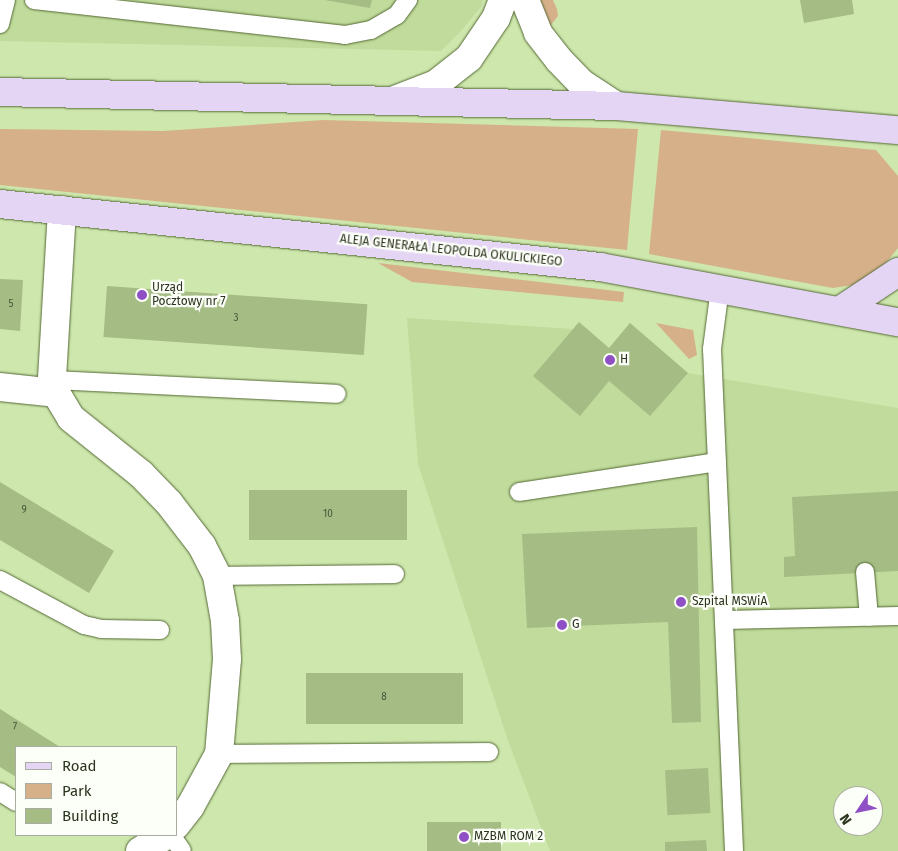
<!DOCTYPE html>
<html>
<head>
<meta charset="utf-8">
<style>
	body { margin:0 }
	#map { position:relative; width:898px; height:851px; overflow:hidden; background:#cee7ad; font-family:"Fira Sans",sans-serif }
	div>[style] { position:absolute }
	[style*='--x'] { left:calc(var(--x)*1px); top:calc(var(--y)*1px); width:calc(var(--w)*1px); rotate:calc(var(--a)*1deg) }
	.built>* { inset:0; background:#c0db9b }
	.green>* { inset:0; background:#d6b089 }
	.building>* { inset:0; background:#a5bd85; transform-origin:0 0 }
	.roads { filter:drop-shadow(0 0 1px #546935) drop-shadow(0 0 1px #546935) }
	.service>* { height:18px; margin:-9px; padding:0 9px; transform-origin:9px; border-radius:9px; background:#fff }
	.minor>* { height:28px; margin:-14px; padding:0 14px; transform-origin:14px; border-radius:14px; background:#fff }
	.secondary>* { height:28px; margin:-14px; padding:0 14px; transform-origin:14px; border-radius:14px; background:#e5d5f4 }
	.dots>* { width:14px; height:14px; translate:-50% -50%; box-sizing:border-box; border:2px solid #fcfef8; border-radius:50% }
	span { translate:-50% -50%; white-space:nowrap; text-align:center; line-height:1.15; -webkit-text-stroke:4.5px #fcfef8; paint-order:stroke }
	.number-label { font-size:10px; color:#4a5638 }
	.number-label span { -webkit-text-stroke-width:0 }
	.street-label { font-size:12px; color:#2b341e }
	.poi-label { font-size:12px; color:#2b341e }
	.left { translate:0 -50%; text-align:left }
	.legend { position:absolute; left:15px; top:746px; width:162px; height:90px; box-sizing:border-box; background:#fcfef8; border:1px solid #a8ada1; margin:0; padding:6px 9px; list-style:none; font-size:15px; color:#2b341e }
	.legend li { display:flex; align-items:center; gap:10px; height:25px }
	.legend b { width:25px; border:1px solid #a8ada1 }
	.north { position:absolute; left:833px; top:786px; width:50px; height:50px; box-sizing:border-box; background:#fcfef8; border:1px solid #a8ada1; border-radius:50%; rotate:236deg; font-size:14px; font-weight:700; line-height:20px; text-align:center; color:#2b341e }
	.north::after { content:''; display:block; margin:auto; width:18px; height:22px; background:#9050c5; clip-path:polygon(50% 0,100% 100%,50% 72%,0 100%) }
</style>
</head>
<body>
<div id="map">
	<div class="built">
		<div style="clip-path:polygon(0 0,483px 0,482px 6px,460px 32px,441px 51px,0 41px)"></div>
		<div style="clip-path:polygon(evenodd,407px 318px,573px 329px,579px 322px,609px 348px,630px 323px,688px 373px,898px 408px,898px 851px,550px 851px,508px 741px,418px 464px,407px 318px,843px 796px,873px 796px,873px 826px,843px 826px,843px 796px)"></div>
	</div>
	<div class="green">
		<div style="clip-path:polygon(538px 0,553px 0,557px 9px,558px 16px,550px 26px)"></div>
		<div style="clip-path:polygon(324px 120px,638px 129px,627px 250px,0 185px,0 129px,163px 131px)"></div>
		<div style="clip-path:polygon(661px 130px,876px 150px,898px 176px,898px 248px,880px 270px,853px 285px,833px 288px,649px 254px)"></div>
		<div style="clip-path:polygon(378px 263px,624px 292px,623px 302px,412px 282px)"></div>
		<div style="clip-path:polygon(656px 323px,693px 330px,697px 355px,689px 359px)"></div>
	</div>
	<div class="building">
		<div style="clip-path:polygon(325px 0,372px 0,370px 8px)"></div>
		<div style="clip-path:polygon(800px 0,852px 0,854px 14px,804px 23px)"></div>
		<div style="clip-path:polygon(0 279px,23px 280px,20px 331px,0 329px)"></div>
		<div style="left:107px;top:286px;width:261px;height:51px;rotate:4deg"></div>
		<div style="clip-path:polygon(579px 322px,609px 348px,630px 323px,688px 373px,650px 416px,609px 381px,580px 416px,533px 376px)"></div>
		<div style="clip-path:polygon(0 482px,114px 551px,89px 593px,0 540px)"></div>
		<div style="left:249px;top:490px;width:158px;height:50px"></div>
		<div style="clip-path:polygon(898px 491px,898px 571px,784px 577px,784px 557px,795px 556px,792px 497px)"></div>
		<div style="clip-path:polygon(697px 527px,701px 722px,672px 723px,668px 622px,527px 628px,522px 534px)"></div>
		<div style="left:306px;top:673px;width:157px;height:51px"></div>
		<div style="clip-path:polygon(0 709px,60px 747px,16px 747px,16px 777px,0 767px)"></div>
		<div style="left:708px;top:768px;width:45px;height:43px;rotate:87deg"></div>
		<div style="left:427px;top:822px;width:74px;height:29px"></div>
		<div style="clip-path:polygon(706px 840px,707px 851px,665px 851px,665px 842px)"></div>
	</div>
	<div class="roads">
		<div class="service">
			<div style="--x:34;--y:0;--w:313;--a:6.4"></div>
			<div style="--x:345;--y:35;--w:26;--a:-11"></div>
			<div style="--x:371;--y:30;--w:30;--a:-30"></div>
			<div style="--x:397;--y:15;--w:19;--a:-54"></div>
			<div style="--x:0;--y:24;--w:25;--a:-76"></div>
			<div style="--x:720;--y:288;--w:62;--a:97.5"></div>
			<div style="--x:712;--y:349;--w:502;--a:87.49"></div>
			<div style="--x:52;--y:380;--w:285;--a:2.8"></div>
			<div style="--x:519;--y:492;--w:200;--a:-8.6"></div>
			<div style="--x:865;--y:572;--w:45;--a:84.9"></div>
			<div style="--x:217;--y:576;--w:178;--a:-0.6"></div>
			<div style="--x:0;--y:580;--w:95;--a:28.2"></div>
			<div style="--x:84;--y:625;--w:17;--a:13"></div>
			<div style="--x:101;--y:629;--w:59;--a:1"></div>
			<div style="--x:725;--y:620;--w:173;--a:-1.3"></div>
			<div style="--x:219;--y:754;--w:270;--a:-0.4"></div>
			<div style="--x:0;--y:792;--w:19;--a:32"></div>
			<div style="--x:171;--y:835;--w:19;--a:55"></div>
		</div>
		<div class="minor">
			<div style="--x:525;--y:0;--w:35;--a:68"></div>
			<div style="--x:538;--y:33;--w:34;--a:52"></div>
			<div style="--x:559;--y:60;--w:32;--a:46"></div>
			<div style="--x:581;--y:83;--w:42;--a:33.3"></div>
			<div style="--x:392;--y:101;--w:47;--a:-21.1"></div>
			<div style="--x:436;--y:84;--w:42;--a:-38.2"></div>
			<div style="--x:469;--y:58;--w:48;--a:-56"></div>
			<div style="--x:496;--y:18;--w:19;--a:-69"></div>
			<div style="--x:62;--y:210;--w:170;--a:93.4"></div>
			<div style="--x:52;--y:380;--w:14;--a:73"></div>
			<div style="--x:56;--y:393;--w:29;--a:59"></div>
			<div style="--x:71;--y:418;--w:90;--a:38.7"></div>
			<div style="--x:141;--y:474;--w:40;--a:46"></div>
			<div style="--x:169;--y:503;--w:54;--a:52.5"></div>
			<div style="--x:202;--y:546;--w:34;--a:63"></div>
			<div style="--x:217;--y:576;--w:46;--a:79.9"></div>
			<div style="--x:225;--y:621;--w:38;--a:87"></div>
			<div style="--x:227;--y:659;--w:95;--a:94.8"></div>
			<div style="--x:219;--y:754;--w:60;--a:118.7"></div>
			<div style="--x:190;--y:807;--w:23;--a:128"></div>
			<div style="--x:0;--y:387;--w:56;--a:6.1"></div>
			<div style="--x:140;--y:851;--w:31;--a:-31"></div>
		</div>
		<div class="secondary">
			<div style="--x:0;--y:92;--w:616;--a:1.3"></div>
			<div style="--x:616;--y:106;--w:283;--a:4.9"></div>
			<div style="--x:0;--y:204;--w:603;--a:5.99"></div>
			<div style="--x:600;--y:267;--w:303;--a:10.5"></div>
			<div style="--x:841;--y:310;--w:69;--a:-33.7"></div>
		</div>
	</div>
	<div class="dots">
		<div style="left:142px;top:295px;background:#9050c5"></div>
		<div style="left:610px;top:360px;background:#9050c5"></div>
		<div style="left:681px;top:602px;background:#9050c5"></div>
		<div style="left:562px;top:625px;background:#9050c5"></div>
		<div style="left:464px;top:837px;background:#9050c5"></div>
	</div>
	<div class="number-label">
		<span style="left:11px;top:305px">5</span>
		<span style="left:236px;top:319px">3</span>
		<span style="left:24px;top:511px">9</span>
		<span style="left:328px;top:515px">10</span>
		<span style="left:384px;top:698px">8</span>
		<span style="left:15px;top:728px">7</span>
	</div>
	<div class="street-label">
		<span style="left:451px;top:251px;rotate:6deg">ALEJA GENERAŁA LEOPOLDA OKULICKIEGO</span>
	</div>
	<div class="poi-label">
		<span class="left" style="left:152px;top:295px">Urząd<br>Pocztowy nr 7</span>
		<span class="left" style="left:620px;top:360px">H</span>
		<span class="left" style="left:692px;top:602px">Szpital MSWiA</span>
		<span class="left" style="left:572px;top:625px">G</span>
		<span class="left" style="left:474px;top:837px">MZBM ROM 2</span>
	</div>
	<ul class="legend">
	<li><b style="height:6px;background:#e5d5f4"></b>Road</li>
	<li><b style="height:14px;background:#d6b089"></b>Park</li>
	<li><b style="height:14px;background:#a5bd85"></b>Building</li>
	</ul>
	<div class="north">N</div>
</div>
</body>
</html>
